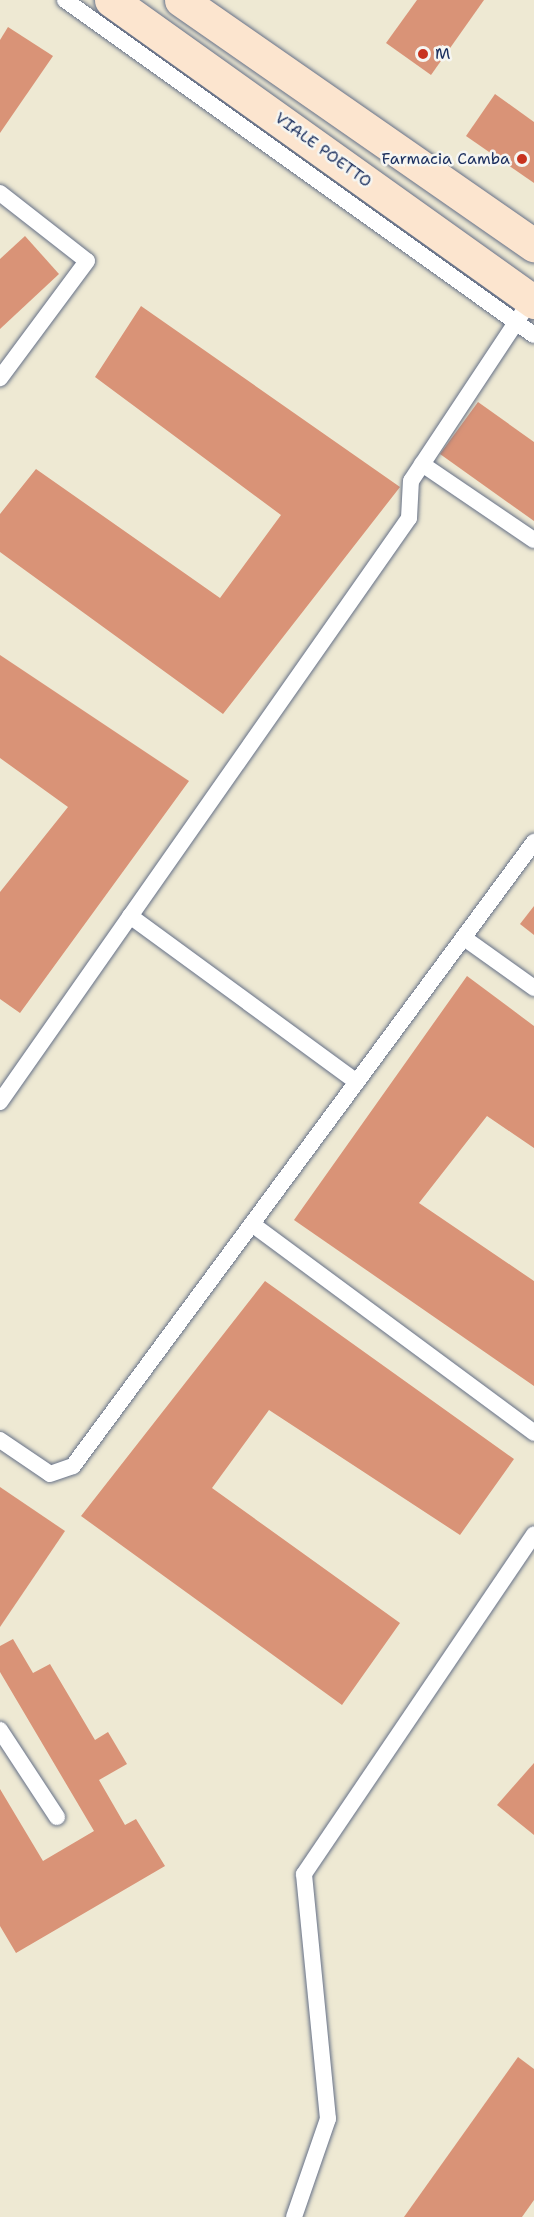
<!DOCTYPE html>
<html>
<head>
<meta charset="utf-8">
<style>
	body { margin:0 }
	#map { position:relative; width:534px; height:2217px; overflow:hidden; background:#eee9d3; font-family:"Shantell Sans",sans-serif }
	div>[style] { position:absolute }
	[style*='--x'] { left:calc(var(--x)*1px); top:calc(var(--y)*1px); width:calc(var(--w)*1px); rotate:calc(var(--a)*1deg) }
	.building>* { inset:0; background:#d99377 }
	.roads { filter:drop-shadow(0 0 2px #657087) drop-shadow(0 0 2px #657087) }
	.service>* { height:16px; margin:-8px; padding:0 8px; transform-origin:8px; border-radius:8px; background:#fff }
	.secondary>* { height:33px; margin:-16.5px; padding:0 16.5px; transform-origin:16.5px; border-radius:16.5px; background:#fce5cf }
	.dots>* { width:16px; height:16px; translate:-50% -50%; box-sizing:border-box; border:3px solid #f6f6f2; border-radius:50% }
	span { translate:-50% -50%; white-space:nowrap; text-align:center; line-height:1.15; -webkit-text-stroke:5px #f6f6f2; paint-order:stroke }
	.poi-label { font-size:16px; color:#1b2f5e }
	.left { translate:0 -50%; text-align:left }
	.right { translate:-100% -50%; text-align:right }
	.street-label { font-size:16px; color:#1b2f5e }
</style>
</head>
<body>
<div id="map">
	<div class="building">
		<div style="clip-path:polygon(417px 0,484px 0,431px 75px,386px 43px)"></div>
		<div style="clip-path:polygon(8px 27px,53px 56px,0 133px,0 40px)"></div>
		<div style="clip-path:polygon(495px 94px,534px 122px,534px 183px,466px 136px)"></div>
		<div style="clip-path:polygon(25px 236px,59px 274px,0 329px,0 259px)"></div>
		<div style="clip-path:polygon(141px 306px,400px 487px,223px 714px,0 552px,0 514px,36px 469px,220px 598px,281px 515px,95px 377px)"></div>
		<div style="clip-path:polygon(478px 402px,534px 442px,534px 521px,440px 454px)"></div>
		<div style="clip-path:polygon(0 655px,189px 781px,20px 1013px,0 999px,0 892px,68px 807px,0 758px)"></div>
		<div style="clip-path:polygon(534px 906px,534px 935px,520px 924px)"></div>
		<div style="clip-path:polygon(467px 976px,534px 1026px,534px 1148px,487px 1116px,419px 1203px,534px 1281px,534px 1386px,294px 1220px)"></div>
		<div style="clip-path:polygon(265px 1281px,514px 1459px,460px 1535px,269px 1410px,212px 1488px,400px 1623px,342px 1705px,81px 1516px)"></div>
		<div style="clip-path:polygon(0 1487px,65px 1531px,0 1627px)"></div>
		<div style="clip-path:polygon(13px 1639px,33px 1673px,50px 1664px,95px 1740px,108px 1732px,127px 1764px,99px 1780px,125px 1825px,136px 1819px,165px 1866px,16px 1953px,0 1926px,0 1789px,43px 1861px,94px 1831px,0 1672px,0 1646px)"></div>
		<div style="clip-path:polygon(534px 1763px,534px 1835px,497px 1805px)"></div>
		<div style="clip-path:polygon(518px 2057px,534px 2069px,534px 2200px,522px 2217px,404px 2217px)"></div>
	</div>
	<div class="roads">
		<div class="service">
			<div style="--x:65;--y:0;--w:576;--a:35.54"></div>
			<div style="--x:0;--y:193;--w:110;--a:38"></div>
			<div style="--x:87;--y:261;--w:146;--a:126.6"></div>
			<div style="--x:422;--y:464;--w:135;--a:34.2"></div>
			<div style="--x:130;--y:916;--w:281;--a:36.2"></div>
			<div style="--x:464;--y:938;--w:86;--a:35.5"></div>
			<div style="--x:0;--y:1102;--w:713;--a:-54.99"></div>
			<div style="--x:409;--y:518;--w:37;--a:-87"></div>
			<div style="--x:411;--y:481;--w:217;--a:-56.5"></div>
			<div style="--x:252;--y:1224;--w:351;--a:36.5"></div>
			<div style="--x:0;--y:1440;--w:60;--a:34.2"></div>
			<div style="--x:50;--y:1474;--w:24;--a:-19"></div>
			<div style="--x:73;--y:1466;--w:776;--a:-53.54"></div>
			<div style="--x:0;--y:1730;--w:104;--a:56.8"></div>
			<div style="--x:294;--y:2217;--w:104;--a:-70.9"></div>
			<div style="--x:328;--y:2119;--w:246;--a:-95.6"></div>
			<div style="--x:304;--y:1874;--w:410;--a:-55.9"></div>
		</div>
		<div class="secondary">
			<div style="--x:111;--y:0;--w:520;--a:35.52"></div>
			<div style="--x:181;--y:0;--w:430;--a:34.8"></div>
		</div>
	</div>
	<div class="dots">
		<div style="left:423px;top:54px;background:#c8321e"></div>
		<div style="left:522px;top:159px;background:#c8321e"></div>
	</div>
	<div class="poi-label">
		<span class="left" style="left:435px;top:54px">M</span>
		<span class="right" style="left:510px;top:159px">Farmacia Camba</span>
	</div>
	<div class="street-label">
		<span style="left:323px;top:150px;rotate:36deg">VIALE POETTO</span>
	</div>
</div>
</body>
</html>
